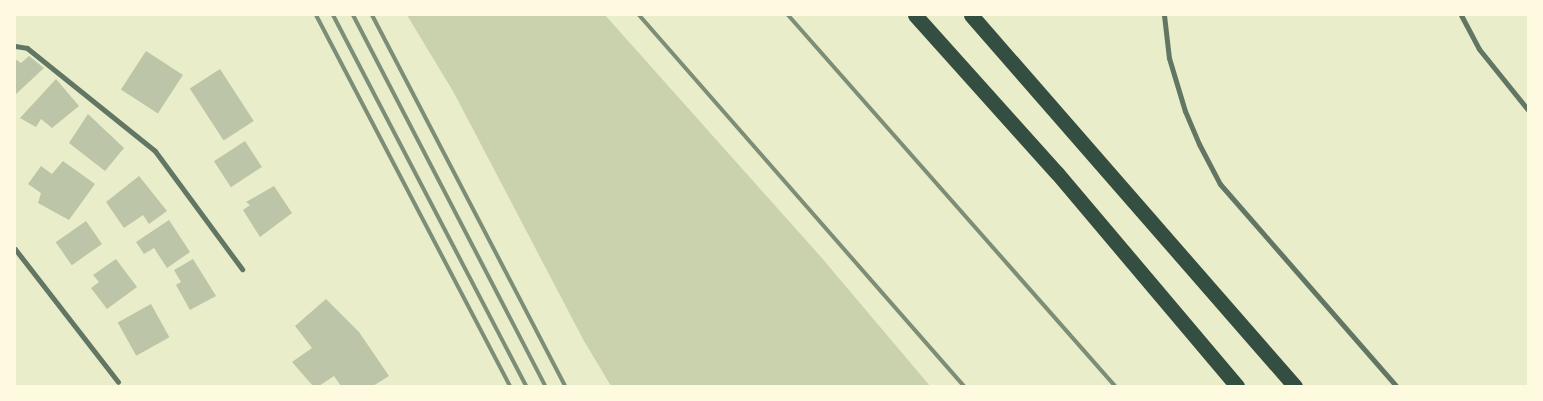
<!DOCTYPE html>
<html>
<head>
<meta charset="utf-8">
<style>
	body { margin:0 }
	#map { position:relative; width:1543px; height:401px; overflow:hidden; background:#e9edc9; font-family:"Varela Round",sans-serif }
	div>[style] { position:absolute }
	[style*='--x'] { left:calc(var(--x)*1px); top:calc(var(--y)*1px); width:calc(var(--w)*1px); rotate:calc(var(--a)*1deg) }
	.green>* { inset:0; background:#cad2ad }
	.building>* { inset:0; background:#bcc5a7; transform-origin:0 0 }
	.minor>* { height:5px; margin:-2.5px; padding:0 2.5px; transform-origin:2.5px; border-radius:2.5px; background:#617663 }
	.motorway>* { height:15px; margin:-7.5px; padding:0 7.5px; transform-origin:7.5px; border-radius:7.5px; background:#344e41 }
	.rail>* { height:4px; margin:-2px; padding:0 2px; transform-origin:2px; border-radius:2px; background:#7c8e77 }
	span { translate:-50% -50%; white-space:nowrap; text-align:center; line-height:1.15; -webkit-text-stroke:5px #fefae0; paint-order:stroke }
	.frame { position:absolute; inset:0; border:16px solid #fefae0; pointer-events:none }
</style>
</head>
<body>
<div id="map">
	<div class="green">
		<div style="clip-path:polygon(407px 15px,605px 15px,821px 257px,930px 386px,611px 386px,584px 341px,454px 93px)"></div>
	</div>
	<div class="building">
		<div style="left:146px;top:51px;width:44px;height:46px;rotate:33deg"></div>
		<div style="clip-path:polygon(29px 56px,44px 68px,16px 94px,15px 59px,21px 63px)"></div>
		<div style="left:220px;top:69px;width:62px;height:36px;rotate:57deg"></div>
		<div style="clip-path:polygon(56px 79px,79px 106px,52px 128px,41px 119px,36px 127px,20px 118px)"></div>
		<div style="clip-path:polygon(88px 114px,124px 148px,105px 171px,69px 143px)"></div>
		<div style="left:245px;top:141px;width:31px;height:37px;rotate:57deg"></div>
		<div style="clip-path:polygon(63px 161px,95px 184px,69px 220px,38px 203px,41px 193px,28px 184px,41px 166px,52px 174px)"></div>
		<div style="clip-path:polygon(139px 176px,167px 211px,149px 224px,143px 215px,124px 228px,106px 202px)"></div>
		<div style="clip-path:polygon(274px 186px,292px 213px,260px 237px,243px 210px,250px 205px,246px 202px)"></div>
		<div style="clip-path:polygon(169px 220px,190px 252px,167px 268px,154px 248px,144px 254px,136px 242px)"></div>
		<div style="left:86px;top:221px;width:28px;height:37px;rotate:55deg"></div>
		<div style="clip-path:polygon(116px 259px,137px 287px,107px 309px,91px 288px,99px 282px,93px 275px)"></div>
		<div style="clip-path:polygon(193px 259px,216px 296px,190px 310px,176px 285px,181px 282px,174px 270px)"></div>
		<div style="clip-path:polygon(326px 299px,359px 332px,389px 376px,373px 386px,341px 386px,334px 376px,319px 386px,313px 386px,292px 362px,312px 348px,295px 326px)"></div>
		<div style="left:151px;top:304px;width:38px;height:38px;rotate:61deg"></div>
	</div>
	<div class="minor">
		<div style="--x:1164;--y:15;--w:43;--a:83.4"></div>
		<div style="--x:1169;--y:58;--w:55;--a:73.2"></div>
		<div style="--x:1185;--y:111;--w:36;--a:67"></div>
		<div style="--x:1199;--y:144;--w:45;--a:62.3"></div>
		<div style="--x:1220;--y:184;--w:268;--a:48.9"></div>
		<div style="--x:1461;--y:15;--w:38;--a:62"></div>
		<div style="--x:1479;--y:49;--w:78;--a:51.2"></div>
		<div style="--x:15;--y:46;--w:12;--a:9"></div>
		<div style="--x:27;--y:48;--w:164;--a:38.8"></div>
		<div style="--x:155;--y:151;--w:147;--a:53.6"></div>
		<div style="--x:15;--y:249;--w:168;--a:52.2"></div>
	</div>
	<div class="motorway">
		<div style="--x:915;--y:15;--w:212;--a:48.1"></div>
		<div style="--x:1057;--y:173;--w:279;--a:49.8"></div>
		<div style="--x:971;--y:15;--w:493;--a:48.9"></div>
	</div>
	<div class="rail">
		<div style="--x:316;--y:15;--w:419;--a:62.4"></div>
		<div style="--x:333;--y:15;--w:418;--a:62.5"></div>
		<div style="--x:353;--y:15;--w:418;--a:62.6"></div>
		<div style="--x:372;--y:15;--w:418;--a:62.5"></div>
		<div style="--x:639;--y:15;--w:493;--a:48.8"></div>
		<div style="--x:788;--y:15;--w:495;--a:48.6"></div>
	</div>
	<div class="frame"></div>
</div>
</body>
</html>
